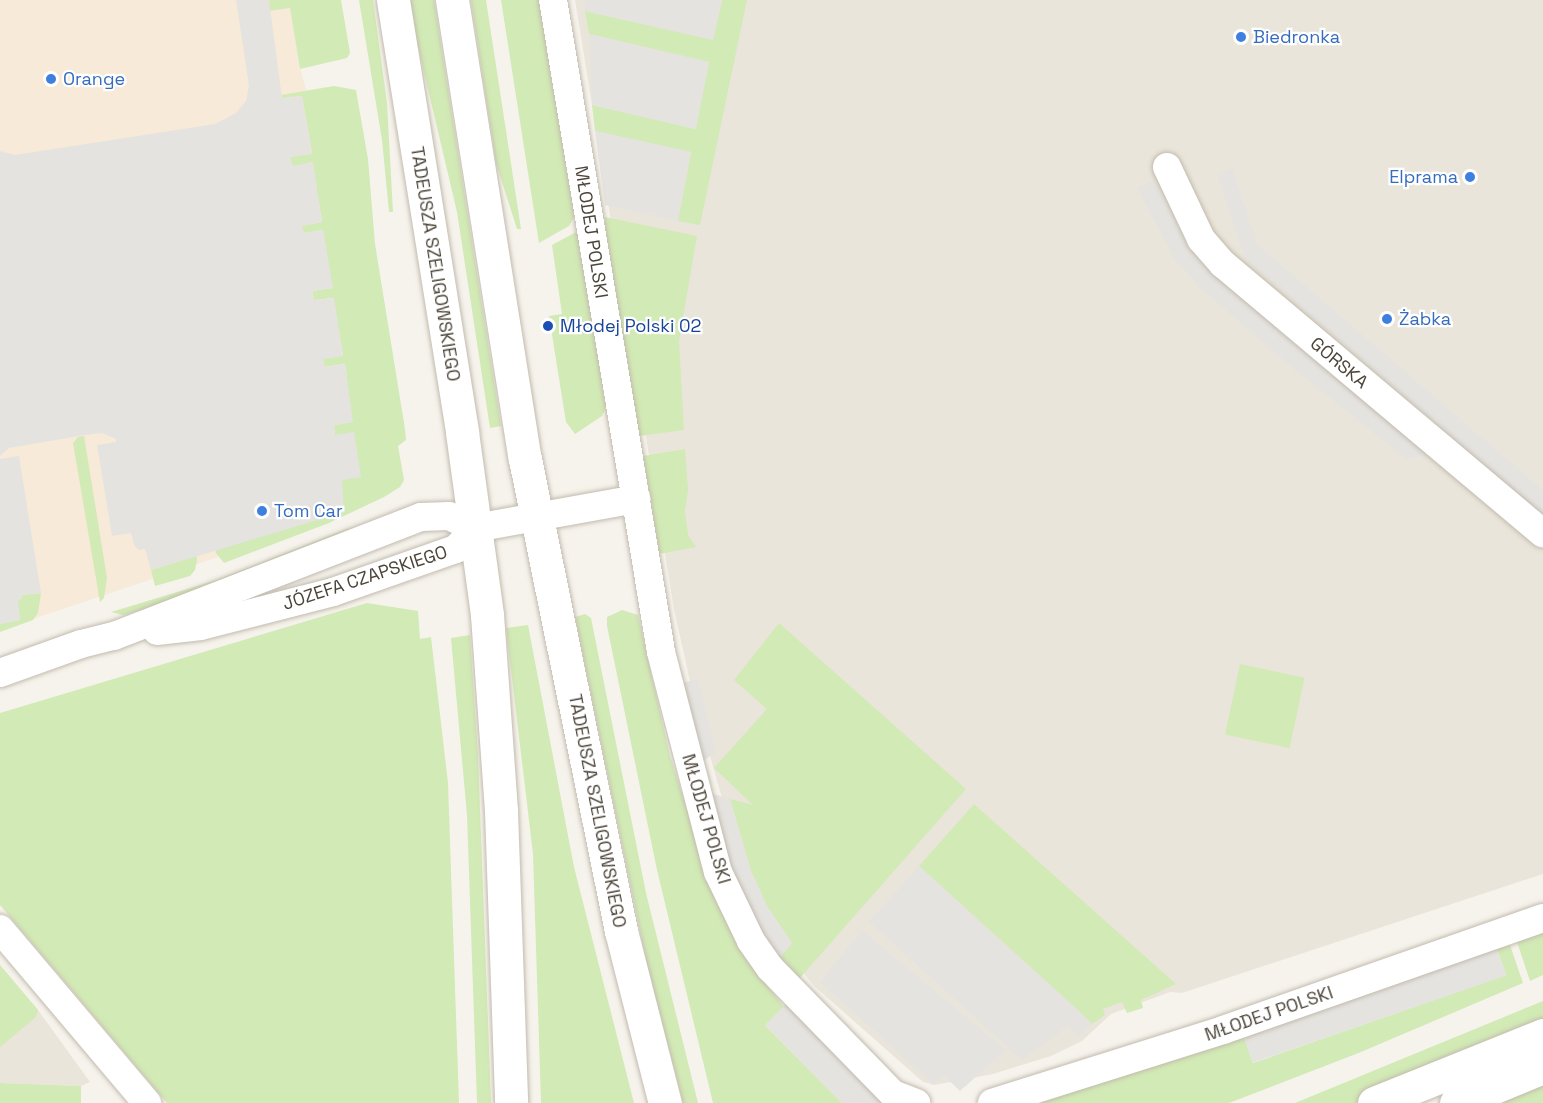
<!DOCTYPE html>
<html>
<head>
<meta charset="utf-8">
<style>
	body { margin:0 }
	#map { position:relative; width:1543px; height:1103px; overflow:hidden; background:#f6f3ec; font-family:"Space Grotesk",sans-serif }
	div>[style] { position:absolute }
	[style*='--x'] { left:calc(var(--x)*1px); top:calc(var(--y)*1px); width:calc(var(--w)*1px); rotate:calc(var(--a)*1deg) }
	.residential>* { inset:0; background:#eae5da }
	.commercial>* { inset:0; background:#f7ead8 }
	.green>* { inset:0; background:#d2eab5; transform-origin:0 0 }
	.parking>* { inset:0; background:#e5e3e0; transform-origin:0 0 }
	.roads { filter:drop-shadow(0 0 2px #c2bbae) drop-shadow(0 0 2px #c2bbae) }
	.minor>* { height:28px; margin:-14px; padding:0 14px; transform-origin:14px; border-radius:14px; background:#fff }
	.tertiary>* { height:33px; margin:-16.5px; padding:0 16.5px; transform-origin:16.5px; border-radius:16.5px; background:#fff }
	.dots>* { width:16px; height:16px; translate:-50% -50%; box-sizing:border-box; border:3px solid #fff; border-radius:50% }
	span { translate:-50% -50%; white-space:nowrap; text-align:center; line-height:1.15; -webkit-text-stroke:4.5px #fff; paint-order:stroke }
	.shop-label { font-size:18px; color:#366cbe }
	.left { translate:0 -50%; text-align:left }
	.right { translate:-100% -50%; text-align:right }
	.street-label { font-size:18px; color:#4b4439 }
	.transit-label { font-size:18px; color:#164399 }
</style>
</head>
<body>
<div id="map">
	<div class="residential">
		<div style="clip-path:polygon(575px 0,1543px 0,1543px 874px,1182px 993px,1170px 992px,1111px 1014px,1082px 1041px,1051px 1056px,993px 1074px,934px 1085px,923px 1082px,813px 985px,773px 935px,745px 879px,694px 700px,674px 609px)"></div>
		<div style="clip-path:polygon(0 965px,38px 1010px,90px 1082px,81px 1086px,0 1083px)"></div>
	</div>
	<div class="commercial">
		<div style="clip-path:polygon(0 0,289px 0,300px 69px,307px 92px,343px 515px,0 630px)"></div>
	</div>
	<div class="green">
		<div style="clip-path:polygon(268px 0,341px 0,350px 53px,347px 58px,300px 69px,290px 8px,269px 11px)"></div>
		<div style="clip-path:polygon(359px 0,373px 0,387px 103px,393px 212px,389px 212px,382px 140px)"></div>
		<div style="clip-path:polygon(410px 0,434px 0,501px 426px,490px 428px,457px 212px,418px 47px)"></div>
		<div style="clip-path:polygon(471px 0,486px 0,521px 229px,517px 229px,496px 163px)"></div>
		<div style="clip-path:polygon(501px 0,539px 0,575px 216px,569px 226px,539px 243px)"></div>
		<div style="clip-path:polygon(722px 0,747px 0,700px 225px,678px 221px,691px 152px,595px 131px,592px 105px,695px 129px,709px 62px,589px 34px,585px 11px,713px 40px)"></div>
		<div style="clip-path:polygon(334px 86px,356px 90px,368px 159px,375px 244px,405px 429px,406px 440px,398px 446px,404px 480px,400px 487px,384px 497px,329px 523px,224px 563px,216px 553px,211px 528px,344px 512px,334px 425px,352px 422px,345px 364px,324px 367px,323px 358px,343px 355px,333px 298px,314px 300px,312px 291px,332px 288px,323px 230px,303px 233px,302px 226px,322px 222px,312px 162px,292px 167px,290px 157px,312px 153px,302px 96px,282px 98px,281px 95px)"></div>
		<div style="clip-path:polygon(605px 217px,697px 236px,679px 341px,684px 430px,639px 436px,605px 240px)"></div>
		<div style="clip-path:polygon(578px 231px,606px 407px,602px 416px,575px 434px,566px 422px,549px 316px,562px 314px,552px 245px)"></div>
		<div style="clip-path:polygon(84px 436px,107px 578px,104px 598px,100px 602px,73px 443px,78px 437px)"></div>
		<div style="clip-path:polygon(685px 449px,688px 490px,685px 511px,688px 535px,696px 547px,659px 554px,643px 456px)"></div>
		<div style="clip-path:polygon(349px 528px,346px 535px,176px 601px,123px 615px,111px 612px,217px 580px)"></div>
		<div style="clip-path:polygon(193px 534px,197px 560px,195px 570px,190px 576px,155px 586px,151px 570px,186px 559px)"></div>
		<div style="clip-path:polygon(41px 593px,38px 613px,33px 620px,0 632px,0 624px,20px 620px,17px 600px,21px 595px)"></div>
		<div style="clip-path:polygon(367px 603px,418px 611px,420px 639px,431px 637px,448px 783px,459px 1103px,167px 1103px,0 905px,0 713px)"></div>
		<div style="clip-path:polygon(622px 610px,638px 615px,670px 756px,717px 904px,757px 972px,784px 1007px,766px 1026px,842px 1103px,713px 1103px,657px 870px,607px 626px,607px 617px)"></div>
		<div style="clip-path:polygon(585px 614px,591px 618px,646px 893px,698px 1103px,683px 1103px,647px 964px,575px 617px)"></div>
		<div style="clip-path:polygon(779px 623px,966px 789px,799px 979px,779px 956px,792px 943px,767px 906px,751px 871px,730px 799px,753px 805px,714px 768px,767px 709px,734px 680px)"></div>
		<div style="clip-path:polygon(528px 625px,574px 867px,634px 1103px,541px 1103px,533px 854px,506px 628px)"></div>
		<div style="clip-path:polygon(470px 635px,478px 755px,491px 1103px,477px 1103px,467px 815px,451px 638px)"></div>
		<div style="left:1240px;top:664px;width:66px;height:72px;rotate:12deg"></div>
		<div style="clip-path:polygon(974px 804px,1176px 984px,1141px 1000px,1143px 1008px,1127px 1013px,1122px 1002px,1103px 1009px,1105px 1015px,1092px 1024px,919px 866px)"></div>
		<div style="clip-path:polygon(1543px 933px,1543px 975px,1530px 981px,1517px 942px)"></div>
		<div style="clip-path:polygon(1510px 945px,1523px 983px,1361px 1052px,1229px 1103px,1032px 1103px,1244px 1037px,1253px 1063px,1506px 975px,1497px 949px)"></div>
		<div style="clip-path:polygon(0 965px,38px 1010px,36px 1017px,0 1047px)"></div>
		<div style="clip-path:polygon(1543px 1001px,1543px 1025px,1357px 1103px,1295px 1103px)"></div>
		<div style="clip-path:polygon(1543px 1080px,1543px 1103px,1487px 1103px)"></div>
		<div style="clip-path:polygon(0 1083px,81px 1086px,81px 1103px,0 1103px)"></div>
	</div>
	<div class="parking">
		<div style="clip-path:polygon(236px 0,269px 0,282px 98px,302px 96px,312px 154px,290px 157px,293px 166px,313px 162px,322px 222px,302px 226px,304px 233px,323px 230px,333px 288px,312px 291px,314px 300px,334px 298px,343px 356px,323px 359px,325px 367px,345px 364px,353px 422px,334px 425px,335px 435px,354px 432px,361px 477px,342px 480px,344px 512px,151px 570px,145px 549px,139px 550px,134px 545px,131px 533px,112px 536px,97px 445px,116px 442px,116px 439px,102px 433px,85px 435px,9px 448px,0 456px,0 151px,15px 155px,215px 124px,236px 113px,246px 101px,249px 86px)"></div>
		<div style="clip-path:polygon(585px 0,722px 0,713px 40px,585px 11px)"></div>
		<div style="clip-path:polygon(589px 34px,709px 62px,696px 129px,592px 105px)"></div>
		<div style="clip-path:polygon(595px 131px,691px 152px,678px 221px,605px 205px)"></div>
		<div style="clip-path:polygon(1233px 169px,1257px 244px,1543px 490px,1543px 515px,1245px 259px,1217px 174px)"></div>
		<div style="clip-path:polygon(1154px 180px,1189px 247px,1214px 274px,1428px 455px,1406px 459px,1290px 366px,1201px 289px,1175px 260px,1137px 188px)"></div>
		<div style="clip-path:polygon(19px 456px,41px 593px,22px 595px,22px 599px,18px 600px,20px 620px,0 624px,0 459px)"></div>
		<div style="clip-path:polygon(698px 679px,716px 752px,692px 769px,669px 686px)"></div>
		<div style="clip-path:polygon(697px 789px,730px 799px,751px 871px,767px 906px,792px 944px,770px 968px)"></div>
		<div style="clip-path:polygon(919px 866px,1079px 1011px,1092px 1024px,1079px 1036px,1068px 1026px,1022px 1060px,869px 922px)"></div>
		<div style="clip-path:polygon(862px 930px,1006px 1050px,960px 1091px,943px 1075px,934px 1085px,820px 982px)"></div>
		<div style="left:1497px;top:949px;width:28px;height:268px;rotate:71deg"></div>
		<div style="clip-path:polygon(795px 995px,887px 1103px,842px 1103px,765px 1025px)"></div>
	</div>
	<div class="roads">
		<div class="minor">
			<div style="--x:553;--y:0;--w:661;--a:80.59"></div>
			<div style="--x:661;--y:652;--w:227;--a:75.5"></div>
			<div style="--x:718;--y:872;--w:76;--a:64.4"></div>
			<div style="--x:751;--y:941;--w:33;--a:55"></div>
			<div style="--x:770;--y:968;--w:176;--a:45.7"></div>
			<div style="--x:893;--y:1094;--w:25;--a:21"></div>
			<div style="--x:1167;--y:167;--w:80;--a:64.7"></div>
			<div style="--x:1201;--y:239;--w:33;--a:49"></div>
			<div style="--x:1223;--y:264;--w:418;--a:40.1"></div>
			<div style="--x:475;--y:528;--w:164;--a:-10.2"></div>
			<div style="--x:157;--y:631;--w:44;--a:-6.5"></div>
			<div style="--x:201;--y:626;--w:136;--a:-14.4"></div>
			<div style="--x:333;--y:592;--w:130;--a:-19.3"></div>
			<div style="--x:456;--y:549;--w:28;--a:-48"></div>
			<div style="--x:0;--y:673;--w:86;--a:-19.7"></div>
			<div style="--x:81;--y:644;--w:34;--a:-14"></div>
			<div style="--x:114;--y:636;--w:329;--a:-21.2"></div>
			<div style="--x:421;--y:517;--w:28;--a:-2"></div>
			<div style="--x:449;--y:516;--w:29;--a:25"></div>
			<div style="--x:0;--y:929;--w:228;--a:49.8"></div>
			<div style="--x:992;--y:1103;--w:242;--a:-17.5"></div>
			<div style="--x:1223;--y:1030;--w:339;--a:-19.3"></div>
		</div>
		<div class="tertiary">
			<div style="--x:393;--y:0;--w:437;--a:80.9"></div>
			<div style="--x:462;--y:432;--w:185;--a:82.2"></div>
			<div style="--x:487;--y:615;--w:196;--a:85.9"></div>
			<div style="--x:501;--y:811;--w:292;--a:88"></div>
			<div style="--x:452;--y:0;--w:465;--a:81"></div>
			<div style="--x:525;--y:459;--w:482;--a:78.5"></div>
			<div style="--x:621;--y:931;--w:178;--a:75.7"></div>
			<div style="--x:1374;--y:1103;--w:182;--a:-21.9"></div>
			<div style="--x:1456;--y:1103;--w:94;--a:-22.5"></div>
		</div>
	</div>
	<div class="dots">
		<div style="left:1241px;top:37px;background:#3f7fe0"></div>
		<div style="left:51px;top:79px;background:#3f7fe0"></div>
		<div style="left:1470px;top:177px;background:#3f7fe0"></div>
		<div style="left:1387px;top:319px;background:#3f7fe0"></div>
		<div style="left:548px;top:326px;background:#1a4fb4"></div>
		<div style="left:262px;top:511px;background:#3f7fe0"></div>
	</div>
	<div class="shop-label">
		<span class="left" style="left:1253px;top:37px">Biedronka</span>
		<span class="left" style="left:63px;top:79px">Orange</span>
		<span class="right" style="left:1458px;top:177px">Elprama</span>
		<span class="left" style="left:1399px;top:319px">Żabka</span>
		<span class="left" style="left:274px;top:511px">Tom Car</span>
	</div>
	<div class="street-label">
		<span style="left:591px;top:232px;rotate:81deg">MŁODEJ POLSKI</span>
		<span style="left:435px;top:264px;rotate:81deg">TADEUSZA SZELIGOWSKIEGO</span>
		<span style="left:1339px;top:363px;rotate:40deg">GÓRSKA</span>
		<span style="left:365px;top:578px;rotate:-18deg">JÓZEFA CZAPSKIEGO</span>
		<span style="left:597px;top:811px;rotate:79deg">TADEUSZA SZELIGOWSKIEGO</span>
		<span style="left:706px;top:819px;rotate:74deg">MŁODEJ POLSKI</span>
		<span style="left:1269px;top:1014px;rotate:-19deg">MŁODEJ POLSKI</span>
	</div>
	<div class="transit-label">
		<span class="left" style="left:560px;top:326px">Młodej Polski 02</span>
	</div>
</div>
</body>
</html>
